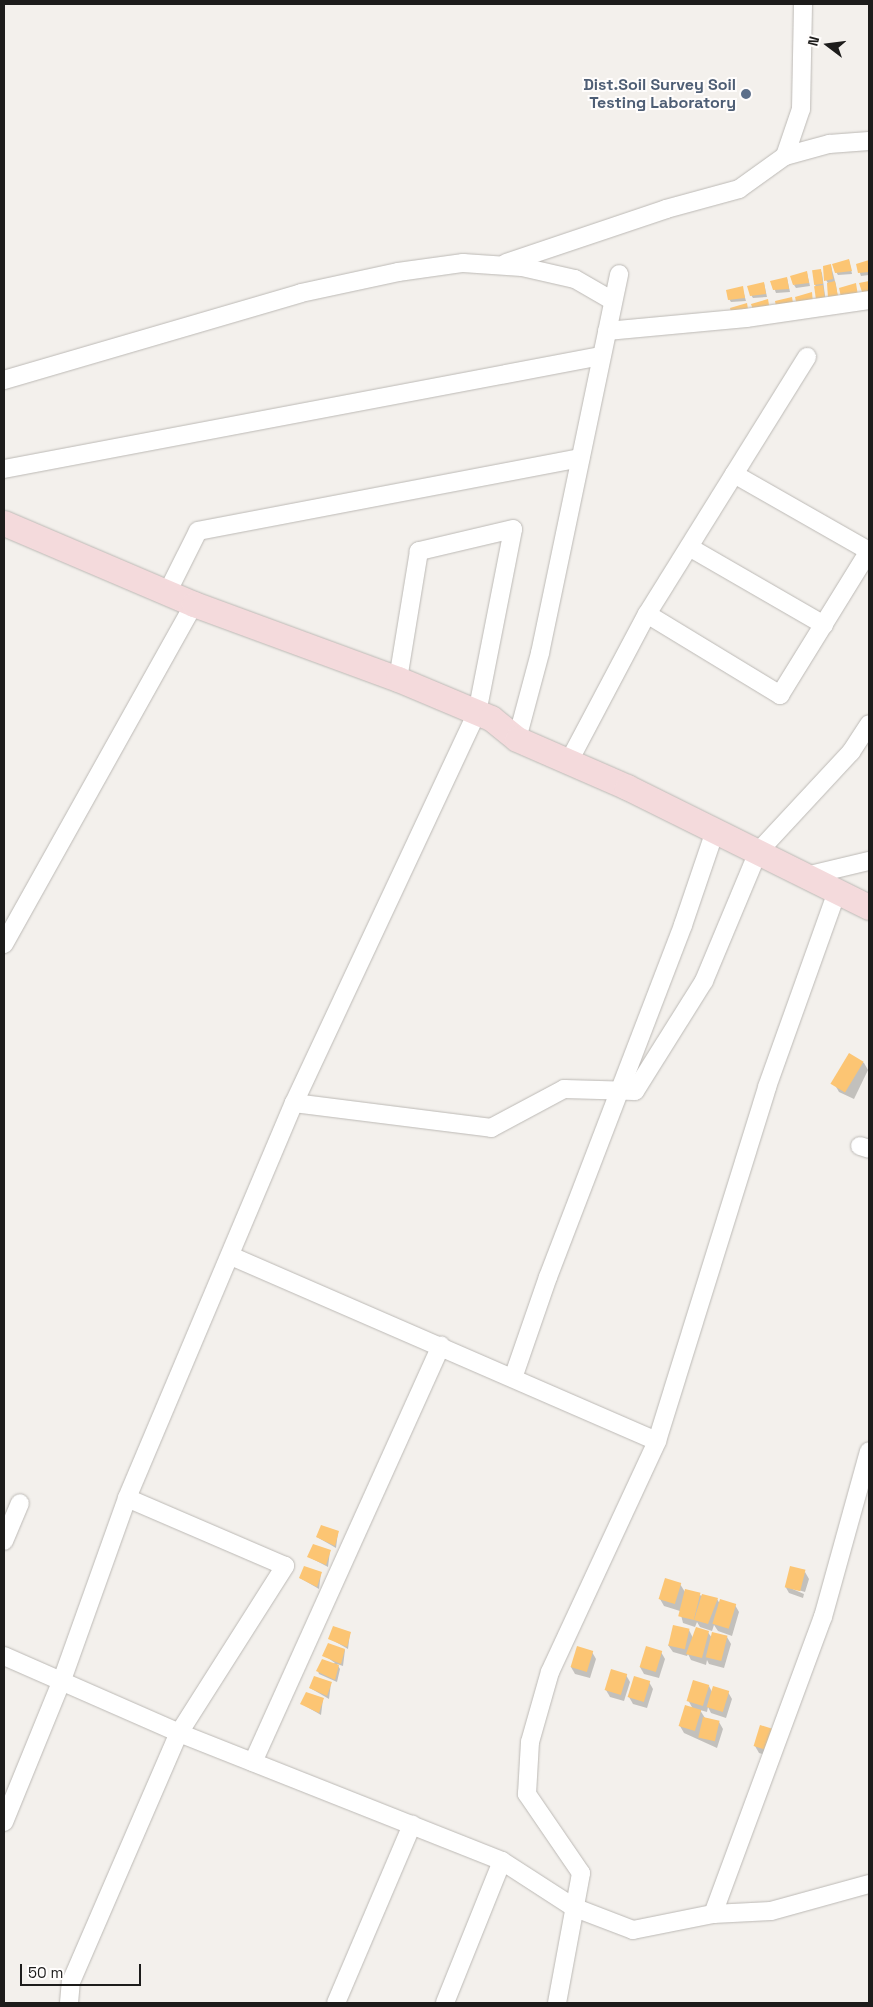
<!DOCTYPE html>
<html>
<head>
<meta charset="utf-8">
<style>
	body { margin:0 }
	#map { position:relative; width:873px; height:2007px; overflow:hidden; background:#f3f0ec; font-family:"Space Grotesk",sans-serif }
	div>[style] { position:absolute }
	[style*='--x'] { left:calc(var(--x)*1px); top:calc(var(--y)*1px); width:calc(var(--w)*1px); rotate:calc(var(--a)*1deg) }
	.shadow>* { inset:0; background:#0003 }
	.building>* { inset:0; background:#fcc573; transform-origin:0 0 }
	.roads { filter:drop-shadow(0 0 1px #bcb9b5) drop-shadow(0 0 1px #bcb9b5) }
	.street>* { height:18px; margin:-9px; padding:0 9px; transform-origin:9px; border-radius:9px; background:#fff }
	.secondary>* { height:25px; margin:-12.5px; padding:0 12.5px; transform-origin:12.5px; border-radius:12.5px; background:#f4dadc }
	.dots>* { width:14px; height:14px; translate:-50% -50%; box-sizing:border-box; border:2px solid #fffdfc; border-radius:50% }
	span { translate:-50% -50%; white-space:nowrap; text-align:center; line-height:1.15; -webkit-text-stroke:4px #fffdfc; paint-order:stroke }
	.service-label { font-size:16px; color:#4e5e75; font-weight:700 }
	.right { translate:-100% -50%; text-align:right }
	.frame { position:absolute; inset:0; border:5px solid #1d1c1b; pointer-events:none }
	.north { position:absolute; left:803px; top:20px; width:50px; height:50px; -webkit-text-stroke:4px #fffdfc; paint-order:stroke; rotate:285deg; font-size:14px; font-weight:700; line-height:20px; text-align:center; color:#1d1c1b }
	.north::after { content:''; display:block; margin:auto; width:18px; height:22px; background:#1d1c1b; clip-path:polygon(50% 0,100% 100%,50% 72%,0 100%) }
	.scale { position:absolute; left:20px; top:1964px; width:121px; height:22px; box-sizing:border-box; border:2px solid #1d1c1b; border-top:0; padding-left:6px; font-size:15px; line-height:18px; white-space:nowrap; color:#1d1c1b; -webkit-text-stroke:4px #fffdfc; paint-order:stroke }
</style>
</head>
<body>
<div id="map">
	<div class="shadow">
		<div style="clip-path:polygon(849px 260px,852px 274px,838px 275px,836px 272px)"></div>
		<div style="clip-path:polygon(869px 262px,869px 275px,861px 276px,857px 265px)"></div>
		<div style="clip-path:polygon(831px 266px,836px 285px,838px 299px,826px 280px)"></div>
		<div style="clip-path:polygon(820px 270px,822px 273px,826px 303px,815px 285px,813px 272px)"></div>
		<div style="clip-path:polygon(807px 273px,810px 286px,796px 288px,794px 285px)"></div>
		<div style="clip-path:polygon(787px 278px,790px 292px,776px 293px,772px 282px)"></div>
		<div style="clip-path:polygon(764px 283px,767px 297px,753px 298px,751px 295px)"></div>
		<div style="clip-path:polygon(742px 287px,746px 301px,731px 302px,729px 299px)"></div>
		<div style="clip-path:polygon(850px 1055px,864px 1063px,868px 1070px,854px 1099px,839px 1092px,835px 1085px)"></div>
		<div style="clip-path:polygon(338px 1532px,336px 1548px,317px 1537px)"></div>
		<div style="clip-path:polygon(330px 1551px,328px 1567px,309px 1557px)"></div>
		<div style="clip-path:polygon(805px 1572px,809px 1579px,805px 1592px,788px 1587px,804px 1594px,803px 1598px,789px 1593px,785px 1586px)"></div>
		<div style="clip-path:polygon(321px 1573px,319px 1589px,300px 1578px)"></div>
		<div style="clip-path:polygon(680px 1584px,685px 1592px,717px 1599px,720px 1604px,735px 1605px,739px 1612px,732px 1636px,718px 1631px,714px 1625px,712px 1631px,700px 1627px,697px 1622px,695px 1627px,683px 1623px,680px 1611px,664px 1606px,660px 1599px)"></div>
		<div style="clip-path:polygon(689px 1630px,693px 1638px,707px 1631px,712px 1638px,727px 1637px,731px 1644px,724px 1668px,709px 1664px,707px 1660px,706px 1665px,691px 1660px,688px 1654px,687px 1656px,673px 1652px,668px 1645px)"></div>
		<div style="clip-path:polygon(350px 1633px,348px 1649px,329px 1638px)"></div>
		<div style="clip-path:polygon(345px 1650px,343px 1666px,337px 1664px,340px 1669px,337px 1682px,319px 1674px,318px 1671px,335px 1663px,324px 1655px)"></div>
		<div style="clip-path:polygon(592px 1652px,596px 1659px,590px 1678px,575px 1674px,571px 1667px)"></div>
		<div style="clip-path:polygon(661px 1652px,665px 1659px,659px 1678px,644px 1674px,640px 1667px)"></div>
		<div style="clip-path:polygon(626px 1675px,630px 1682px,624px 1701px,610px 1697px,606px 1690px)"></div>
		<div style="clip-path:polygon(649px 1682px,653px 1689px,647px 1708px,633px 1704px,629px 1697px)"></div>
		<div style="clip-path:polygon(331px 1683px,329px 1699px,310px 1688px)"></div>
		<div style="clip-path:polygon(709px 1686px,712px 1692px,728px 1692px,732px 1699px,726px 1718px,711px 1713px,708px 1707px,707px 1712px,700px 1710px,705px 1718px,719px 1722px,723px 1729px,717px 1748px,684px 1733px,680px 1726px,693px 1709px,688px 1700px)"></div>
		<div style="clip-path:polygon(323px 1699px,321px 1715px,302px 1704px)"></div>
		<div style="clip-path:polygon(761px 1726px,773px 1757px,759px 1753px,755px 1746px)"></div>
	</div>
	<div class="building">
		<div style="clip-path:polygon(849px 259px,852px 271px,835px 273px,832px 264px)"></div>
		<div style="clip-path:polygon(869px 260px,869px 272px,858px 273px,856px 264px)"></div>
		<div style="clip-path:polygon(831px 264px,833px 279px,824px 281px,823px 266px)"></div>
		<div style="left:821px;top:269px;width:15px;height:9px;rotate:82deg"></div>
		<div style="clip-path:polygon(807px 271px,809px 283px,793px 285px,790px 276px)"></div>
		<div style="clip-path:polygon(787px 277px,789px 289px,773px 290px,770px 281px)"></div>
		<div style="clip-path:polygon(835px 281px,838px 296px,828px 298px,827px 283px)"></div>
		<div style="clip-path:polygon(869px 281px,869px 292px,862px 292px,859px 283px)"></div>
		<div style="clip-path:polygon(764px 282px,766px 294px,750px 296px,747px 286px)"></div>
		<div style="clip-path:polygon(856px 283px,858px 296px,841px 297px,839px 288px)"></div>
		<div style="left:823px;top:285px;width:15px;height:9px;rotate:82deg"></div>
		<div style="clip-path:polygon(743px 286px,745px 298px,728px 300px,726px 290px)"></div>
		<div style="clip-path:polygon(812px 292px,813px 304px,797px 306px,795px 297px)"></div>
		<div style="clip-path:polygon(792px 297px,794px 309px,777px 311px,775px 301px)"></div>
		<div style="clip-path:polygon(768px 299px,770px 311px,754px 313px,751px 304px)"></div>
		<div style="clip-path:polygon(747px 303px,749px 315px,732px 317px,730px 308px)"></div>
		<div style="left:849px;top:1053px;width:17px;height:36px;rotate:31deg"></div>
		<div style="clip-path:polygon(321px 1525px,339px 1531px,335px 1546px,316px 1537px)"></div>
		<div style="clip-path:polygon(313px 1544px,331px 1550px,326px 1565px,307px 1557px)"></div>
		<div style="clip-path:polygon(304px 1566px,322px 1572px,317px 1587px,299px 1578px)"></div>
		<div style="left:790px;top:1566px;width:16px;height:22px;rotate:14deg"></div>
		<div style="left:665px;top:1578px;width:17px;height:22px;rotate:17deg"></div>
		<div style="left:685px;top:1589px;width:16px;height:28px;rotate:14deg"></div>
		<div style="clip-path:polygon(702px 1594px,718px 1598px,708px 1624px,694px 1620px)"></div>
		<div style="left:720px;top:1599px;width:17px;height:26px;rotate:17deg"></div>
		<div style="left:673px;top:1625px;width:17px;height:21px;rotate:13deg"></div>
		<div style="clip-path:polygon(333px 1626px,351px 1632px,347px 1647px,328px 1639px)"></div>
		<div style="clip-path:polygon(696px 1627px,709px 1631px,702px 1658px,686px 1654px)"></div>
		<div style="left:712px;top:1632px;width:16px;height:26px;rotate:14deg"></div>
		<div style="clip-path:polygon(328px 1643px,345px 1649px,341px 1664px,322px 1656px)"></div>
		<div style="left:577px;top:1646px;width:17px;height:22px;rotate:17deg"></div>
		<div style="left:646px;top:1646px;width:17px;height:22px;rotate:17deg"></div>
		<div style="clip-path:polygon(322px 1659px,339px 1665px,335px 1680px,316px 1671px)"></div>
		<div style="left:611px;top:1669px;width:17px;height:22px;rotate:17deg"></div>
		<div style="clip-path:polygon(314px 1676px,332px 1682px,327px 1696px,309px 1688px)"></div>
		<div style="left:634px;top:1676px;width:17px;height:22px;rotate:17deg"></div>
		<div style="left:693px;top:1680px;width:17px;height:22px;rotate:17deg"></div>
		<div style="left:713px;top:1686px;width:17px;height:22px;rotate:17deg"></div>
		<div style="clip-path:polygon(306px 1692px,324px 1698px,319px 1713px,300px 1704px)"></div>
		<div style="left:685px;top:1705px;width:17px;height:22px;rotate:17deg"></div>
		<div style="left:703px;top:1717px;width:17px;height:21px;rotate:13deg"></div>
		<div style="left:760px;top:1725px;width:17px;height:22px;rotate:17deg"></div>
	</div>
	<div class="roads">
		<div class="street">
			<div style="--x:785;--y:156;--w:50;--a:-71.2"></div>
			<div style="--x:801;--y:109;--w:105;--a:-88.9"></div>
			<div style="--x:506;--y:263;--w:169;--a:-18.6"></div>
			<div style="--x:666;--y:209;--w:76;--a:-15.3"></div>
			<div style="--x:739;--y:189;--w:57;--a:-35.7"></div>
			<div style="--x:785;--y:156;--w:46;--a:-15.3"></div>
			<div style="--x:829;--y:144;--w:40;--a:-4.3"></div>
			<div style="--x:607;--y:331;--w:140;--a:-5.3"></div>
			<div style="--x:746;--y:318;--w:124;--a:-8.3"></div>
			<div style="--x:4;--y:380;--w:309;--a:-16.3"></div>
			<div style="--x:301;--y:293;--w:99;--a:-12.2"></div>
			<div style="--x:398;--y:272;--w:66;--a:-7.9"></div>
			<div style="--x:463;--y:263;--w:59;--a:3.9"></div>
			<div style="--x:522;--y:267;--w:54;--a:12.8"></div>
			<div style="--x:575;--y:279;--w:44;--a:30.1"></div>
			<div style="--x:4;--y:469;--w:608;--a:-10.72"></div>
			<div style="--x:734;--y:474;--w:155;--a:29.7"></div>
			<div style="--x:689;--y:547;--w:156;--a:30"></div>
			<div style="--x:167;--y:593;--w:69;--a:-63.4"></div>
			<div style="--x:198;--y:531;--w:389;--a:-10.8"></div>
			<div style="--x:647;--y:614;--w:156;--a:31.3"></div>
			<div style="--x:780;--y:695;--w:169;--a:-58.3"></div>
			<div style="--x:517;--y:739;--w:89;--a:-75"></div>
			<div style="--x:540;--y:653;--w:387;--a:-78.2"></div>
			<div style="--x:568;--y:763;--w:169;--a:-62.1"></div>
			<div style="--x:647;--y:614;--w:303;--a:-58.1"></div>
			<div style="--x:806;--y:876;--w:65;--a:-13.4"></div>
			<div style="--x:4;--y:944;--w:389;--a:-60.8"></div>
			<div style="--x:294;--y:1103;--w:199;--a:7.2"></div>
			<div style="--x:491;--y:1128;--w:83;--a:-28.1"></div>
			<div style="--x:564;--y:1089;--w:71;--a:1.6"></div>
			<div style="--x:635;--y:1091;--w:130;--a:-57.9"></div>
			<div style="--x:704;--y:981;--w:140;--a:-67.3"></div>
			<div style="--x:758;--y:852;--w:137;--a:-47.1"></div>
			<div style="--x:851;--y:752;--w:33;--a:-57"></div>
			<div style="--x:860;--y:1146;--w:9;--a:18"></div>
			<div style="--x:231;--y:1256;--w:464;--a:23.5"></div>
			<div style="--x:513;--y:1378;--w:107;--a:-70.9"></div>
			<div style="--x:548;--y:1277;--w:377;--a:-69"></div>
			<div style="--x:683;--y:925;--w:99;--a:-71.2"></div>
			<div style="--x:4;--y:1541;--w:41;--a:-67.2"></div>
			<div style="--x:4;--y:1656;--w:191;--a:23.7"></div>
			<div style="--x:179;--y:1733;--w:347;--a:21.6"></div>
			<div style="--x:502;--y:1861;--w:153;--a:111.9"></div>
			<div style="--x:253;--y:1762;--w:457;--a:-65.7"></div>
			<div style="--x:4;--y:1822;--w:153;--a:-67.8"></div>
			<div style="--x:62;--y:1680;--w:193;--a:-70.3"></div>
			<div style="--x:127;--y:1498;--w:429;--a:-67.1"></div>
			<div style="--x:294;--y:1103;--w:431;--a:-64.9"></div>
			<div style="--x:477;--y:713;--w:187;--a:-78.9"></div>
			<div style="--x:513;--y:529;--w:97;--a:166.8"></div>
			<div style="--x:419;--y:551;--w:130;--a:99.3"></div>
			<div style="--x:502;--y:1861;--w:85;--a:32.9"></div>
			<div style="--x:573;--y:1907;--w:64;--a:21"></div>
			<div style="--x:633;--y:1930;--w:82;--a:-11.3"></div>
			<div style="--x:713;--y:1914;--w:58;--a:-3"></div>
			<div style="--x:771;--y:1911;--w:102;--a:-15.4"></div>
			<div style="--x:713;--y:1914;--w:317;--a:-69.7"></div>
			<div style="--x:823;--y:1617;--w:172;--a:-74.5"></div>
			<div style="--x:69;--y:2003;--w:21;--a:-85"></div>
			<div style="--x:71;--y:1982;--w:271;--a:-66.6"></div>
			<div style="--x:179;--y:1733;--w:198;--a:-57.6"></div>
			<div style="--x:285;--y:1566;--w:172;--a:-156.7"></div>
			<div style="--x:336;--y:2003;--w:194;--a:-66.9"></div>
			<div style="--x:557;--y:2003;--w:132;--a:-79.5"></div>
			<div style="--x:581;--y:1873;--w:96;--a:-124.4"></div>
			<div style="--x:527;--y:1794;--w:52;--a:-86.7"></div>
			<div style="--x:530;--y:1742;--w:73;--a:-74.1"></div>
			<div style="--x:550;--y:1672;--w:255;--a:-65.1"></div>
			<div style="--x:657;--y:1441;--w:371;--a:-72.7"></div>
			<div style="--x:767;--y:1087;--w:208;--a:-70.3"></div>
		</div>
		<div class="secondary">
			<div style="--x:4;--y:523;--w:207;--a:23.1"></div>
			<div style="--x:194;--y:604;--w:217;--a:20.2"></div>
			<div style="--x:398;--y:679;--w:101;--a:22.8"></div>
			<div style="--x:491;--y:718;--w:33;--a:39"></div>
			<div style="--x:517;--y:739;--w:120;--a:23.6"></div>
			<div style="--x:627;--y:787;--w:270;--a:26.4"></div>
		</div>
	</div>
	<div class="dots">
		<div style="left:746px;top:94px;background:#5c6f8a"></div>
	</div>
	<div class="service-label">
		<span class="right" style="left:736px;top:94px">Dist.Soil Survey Soil<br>Testing Laboratory</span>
	</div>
	<div class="frame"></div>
	<div class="north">N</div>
	<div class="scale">50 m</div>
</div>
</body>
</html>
